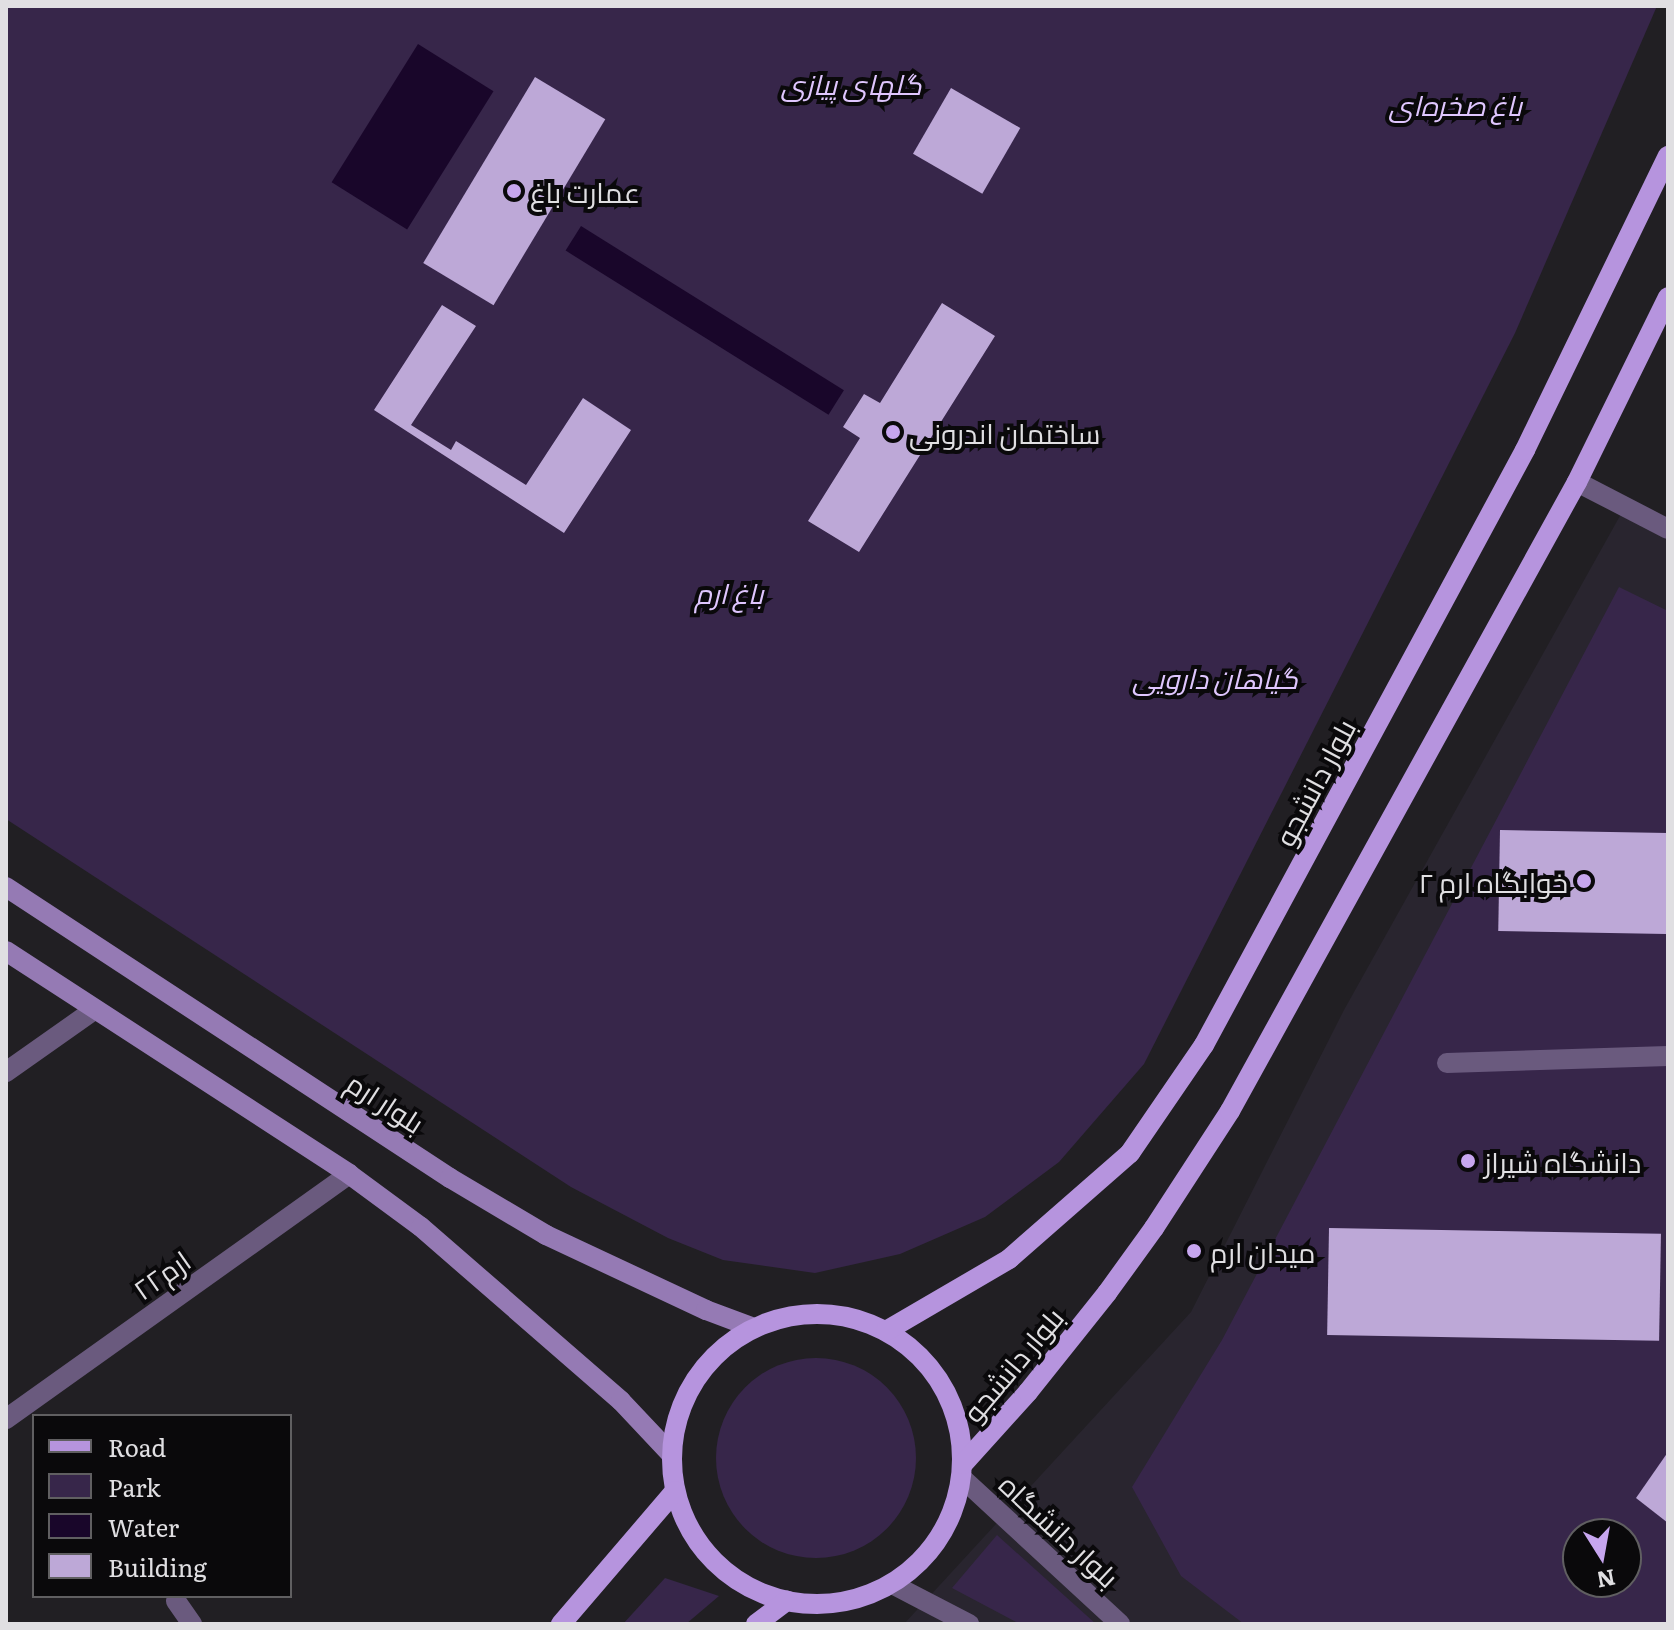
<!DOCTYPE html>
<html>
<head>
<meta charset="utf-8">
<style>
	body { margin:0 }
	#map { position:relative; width:1674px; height:1630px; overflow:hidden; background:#211f23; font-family:Literata,Cairo,serif }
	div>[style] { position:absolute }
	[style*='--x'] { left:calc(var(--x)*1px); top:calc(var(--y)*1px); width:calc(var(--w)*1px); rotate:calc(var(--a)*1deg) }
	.built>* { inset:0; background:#29252f }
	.green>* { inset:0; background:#37264a }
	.round { border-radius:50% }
	.water>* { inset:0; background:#19062a; transform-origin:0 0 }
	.building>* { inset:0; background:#bda8d7; transform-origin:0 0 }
	.minor>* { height:20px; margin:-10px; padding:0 10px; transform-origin:10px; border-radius:10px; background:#6a5a7e }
	.tertiary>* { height:20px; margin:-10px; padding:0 10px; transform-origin:10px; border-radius:10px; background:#6a5a7e }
	.secondary>* { height:20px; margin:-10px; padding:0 10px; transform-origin:10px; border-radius:10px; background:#957ab4 }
	.primary>* { height:20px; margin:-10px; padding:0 10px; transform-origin:10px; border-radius:10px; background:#b694de }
	.primary>.ring { margin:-10px; padding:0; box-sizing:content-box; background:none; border:20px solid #b694de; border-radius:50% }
	.dots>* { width:22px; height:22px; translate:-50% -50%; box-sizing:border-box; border:4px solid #0a090b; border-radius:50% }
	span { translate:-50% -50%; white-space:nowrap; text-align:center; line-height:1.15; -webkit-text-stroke:8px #0a090b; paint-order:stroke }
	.park-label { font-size:28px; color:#dfc6fe; font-style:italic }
	.poi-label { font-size:28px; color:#e0dfe2 }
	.left { translate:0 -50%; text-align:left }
	.right { translate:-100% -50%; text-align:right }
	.street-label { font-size:28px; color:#e0dfe2 }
	.frame { position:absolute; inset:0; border:8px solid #e0dfe2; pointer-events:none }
	.legend { position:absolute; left:32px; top:1414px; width:260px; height:184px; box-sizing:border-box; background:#0a090b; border:2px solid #605f61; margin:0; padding:10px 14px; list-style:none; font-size:24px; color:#e0dfe2 }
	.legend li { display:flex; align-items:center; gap:16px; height:40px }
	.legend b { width:40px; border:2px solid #605f61 }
	.north { position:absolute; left:1562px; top:1518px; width:80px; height:80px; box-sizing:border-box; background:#0a090b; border:2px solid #605f61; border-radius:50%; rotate:169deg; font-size:22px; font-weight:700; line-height:32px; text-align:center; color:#e0dfe2 }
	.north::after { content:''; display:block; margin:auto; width:28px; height:36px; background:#c7a6ef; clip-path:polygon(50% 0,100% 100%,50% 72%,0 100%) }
</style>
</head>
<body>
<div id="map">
	<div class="built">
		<div style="clip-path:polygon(evenodd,1621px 514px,1668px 540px,1668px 1624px,904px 1624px,1191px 1312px,1344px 1010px,1621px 514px,1578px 1534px,1626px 1534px,1626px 1582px,1578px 1582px,1578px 1534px)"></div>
	</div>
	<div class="green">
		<div style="clip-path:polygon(6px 6px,1657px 6px,1515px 333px,1144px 1064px,1059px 1162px,985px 1217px,900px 1254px,815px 1273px,723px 1260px,668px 1238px,571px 1187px,6px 819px)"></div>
		<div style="clip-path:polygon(evenodd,1619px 587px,1668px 611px,1668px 1624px,1244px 1624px,1181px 1576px,1132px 1487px,1222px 1340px,1619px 587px,1578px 1534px,1626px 1534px,1626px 1582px,1578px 1582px,1578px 1534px)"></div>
		<div class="round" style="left:716px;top:1358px;width:200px;height:200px"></div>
		<div style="clip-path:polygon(997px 1535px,1096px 1624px,1020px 1624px,952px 1588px)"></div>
		<div style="clip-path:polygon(665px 1578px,719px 1596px,686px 1624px,623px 1624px)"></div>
	</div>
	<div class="water">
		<div style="left:418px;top:44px;width:89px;height:163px;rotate:32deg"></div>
		<div style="left:581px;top:226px;width:310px;height:29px;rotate:32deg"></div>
	</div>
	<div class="building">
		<div style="left:535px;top:77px;width:82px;height:217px;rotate:31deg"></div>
		<div style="left:951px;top:88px;width:80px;height:76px;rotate:30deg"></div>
		<div style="clip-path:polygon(942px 303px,995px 336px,859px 552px,808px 521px,860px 438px,843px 427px,864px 394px,880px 403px)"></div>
		<div style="clip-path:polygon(442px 305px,476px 326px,411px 425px,451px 450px,456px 441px,526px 485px,583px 398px,631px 430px,564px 533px,374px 410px)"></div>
		<div style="left:1500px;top:830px;width:168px;height:101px;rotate:1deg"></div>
		<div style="left:1329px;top:1228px;width:332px;height:107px;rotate:1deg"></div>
		<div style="clip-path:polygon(1668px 1452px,1668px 1523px,1636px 1498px)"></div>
	</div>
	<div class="minor">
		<div style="--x:1447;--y:1063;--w:221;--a:-1.8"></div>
		<div style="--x:6;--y:1072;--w:108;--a:-35.2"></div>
		<div style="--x:6;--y:1419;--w:422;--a:-35.5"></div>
		<div style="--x:962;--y:1478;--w:215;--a:42.7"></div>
		<div style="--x:892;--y:1584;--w:87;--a:27.5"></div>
		<div style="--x:176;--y:1601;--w:28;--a:55"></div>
	</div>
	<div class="tertiary">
		<div style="--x:1577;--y:482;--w:102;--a:27.3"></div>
	</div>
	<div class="secondary">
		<div style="--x:6;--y:887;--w:531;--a:33.24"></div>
		<div style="--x:450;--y:1178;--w:112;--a:30.7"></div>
		<div style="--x:546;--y:1235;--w:177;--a:25.1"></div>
		<div style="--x:706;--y:1310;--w:51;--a:20.6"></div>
		<div style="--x:6;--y:951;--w:409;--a:33"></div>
		<div style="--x:349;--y:1174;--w:89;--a:36.4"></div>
		<div style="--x:421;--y:1227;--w:265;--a:41"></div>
		<div style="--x:621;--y:1401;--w:73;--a:46.7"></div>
	</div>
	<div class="primary">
		<div class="ring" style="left:672px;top:1314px;width:270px;height:270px"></div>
		<div style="--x:886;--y:1331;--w:143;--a:-30.3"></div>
		<div style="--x:1009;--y:1259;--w:161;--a:-41.2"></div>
		<div style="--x:1130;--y:1153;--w:131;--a:-55.6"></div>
		<div style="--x:1204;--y:1045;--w:676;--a:-61.65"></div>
		<div style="--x:1525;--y:450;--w:327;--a:-64.1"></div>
		<div style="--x:963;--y:1464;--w:97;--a:-47.9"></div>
		<div style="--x:1028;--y:1392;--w:127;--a:-51.4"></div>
		<div style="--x:1107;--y:1293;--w:80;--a:-54.1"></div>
		<div style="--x:1154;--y:1228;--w:140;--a:-57"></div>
		<div style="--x:1230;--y:1111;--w:718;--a:-61.12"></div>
		<div style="--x:1577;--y:482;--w:206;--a:-63.8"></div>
		<div style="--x:561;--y:1624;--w:175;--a:-49.4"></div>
		<div style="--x:756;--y:1624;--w:39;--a:-37"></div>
	</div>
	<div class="dots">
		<div style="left:514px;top:191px;background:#c7a6ef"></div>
		<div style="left:893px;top:432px;background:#c7a6ef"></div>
		<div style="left:1584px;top:881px;background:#c7a6ef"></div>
		<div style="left:1468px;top:1161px;background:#c7a6ef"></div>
		<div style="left:1194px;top:1251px;background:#c7a6ef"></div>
	</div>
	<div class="park-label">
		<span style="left:851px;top:83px">گلهای پیازی</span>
		<span style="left:1455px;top:104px">باغ صخره‌ای</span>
		<span style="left:729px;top:592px">باغ ارم</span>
		<span style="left:1215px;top:677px">گیاهان دارویی</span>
	</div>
	<div class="poi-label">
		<span class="left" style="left:530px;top:191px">عمارت باغ</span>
		<span class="left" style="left:909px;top:432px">ساختمان اندرونی</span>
		<span class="right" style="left:1568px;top:881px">خوابگاه ارم ۲</span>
		<span class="left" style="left:1484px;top:1161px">دانشگاه شیراز</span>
		<span class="left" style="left:1210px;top:1251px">میدان ارم</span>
	</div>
	<div class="street-label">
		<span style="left:1314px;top:782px;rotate:-62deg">بلوار دانشجو</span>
		<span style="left:386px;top:1102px;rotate:33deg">بلوار ارم</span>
		<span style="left:161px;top:1274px;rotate:-35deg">ارم۲۲</span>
		<span style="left:1012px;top:1364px;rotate:-50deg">بلوار دانشجو</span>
		<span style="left:1060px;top:1530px;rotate:43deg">بلوار دانشگاه</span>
	</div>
	<div class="frame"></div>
	<ul class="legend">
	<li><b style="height:10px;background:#b694de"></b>Road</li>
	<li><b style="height:22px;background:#37264a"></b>Park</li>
	<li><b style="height:22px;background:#19062a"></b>Water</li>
	<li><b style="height:22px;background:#bda8d7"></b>Building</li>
	</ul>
	<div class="north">N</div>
</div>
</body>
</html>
